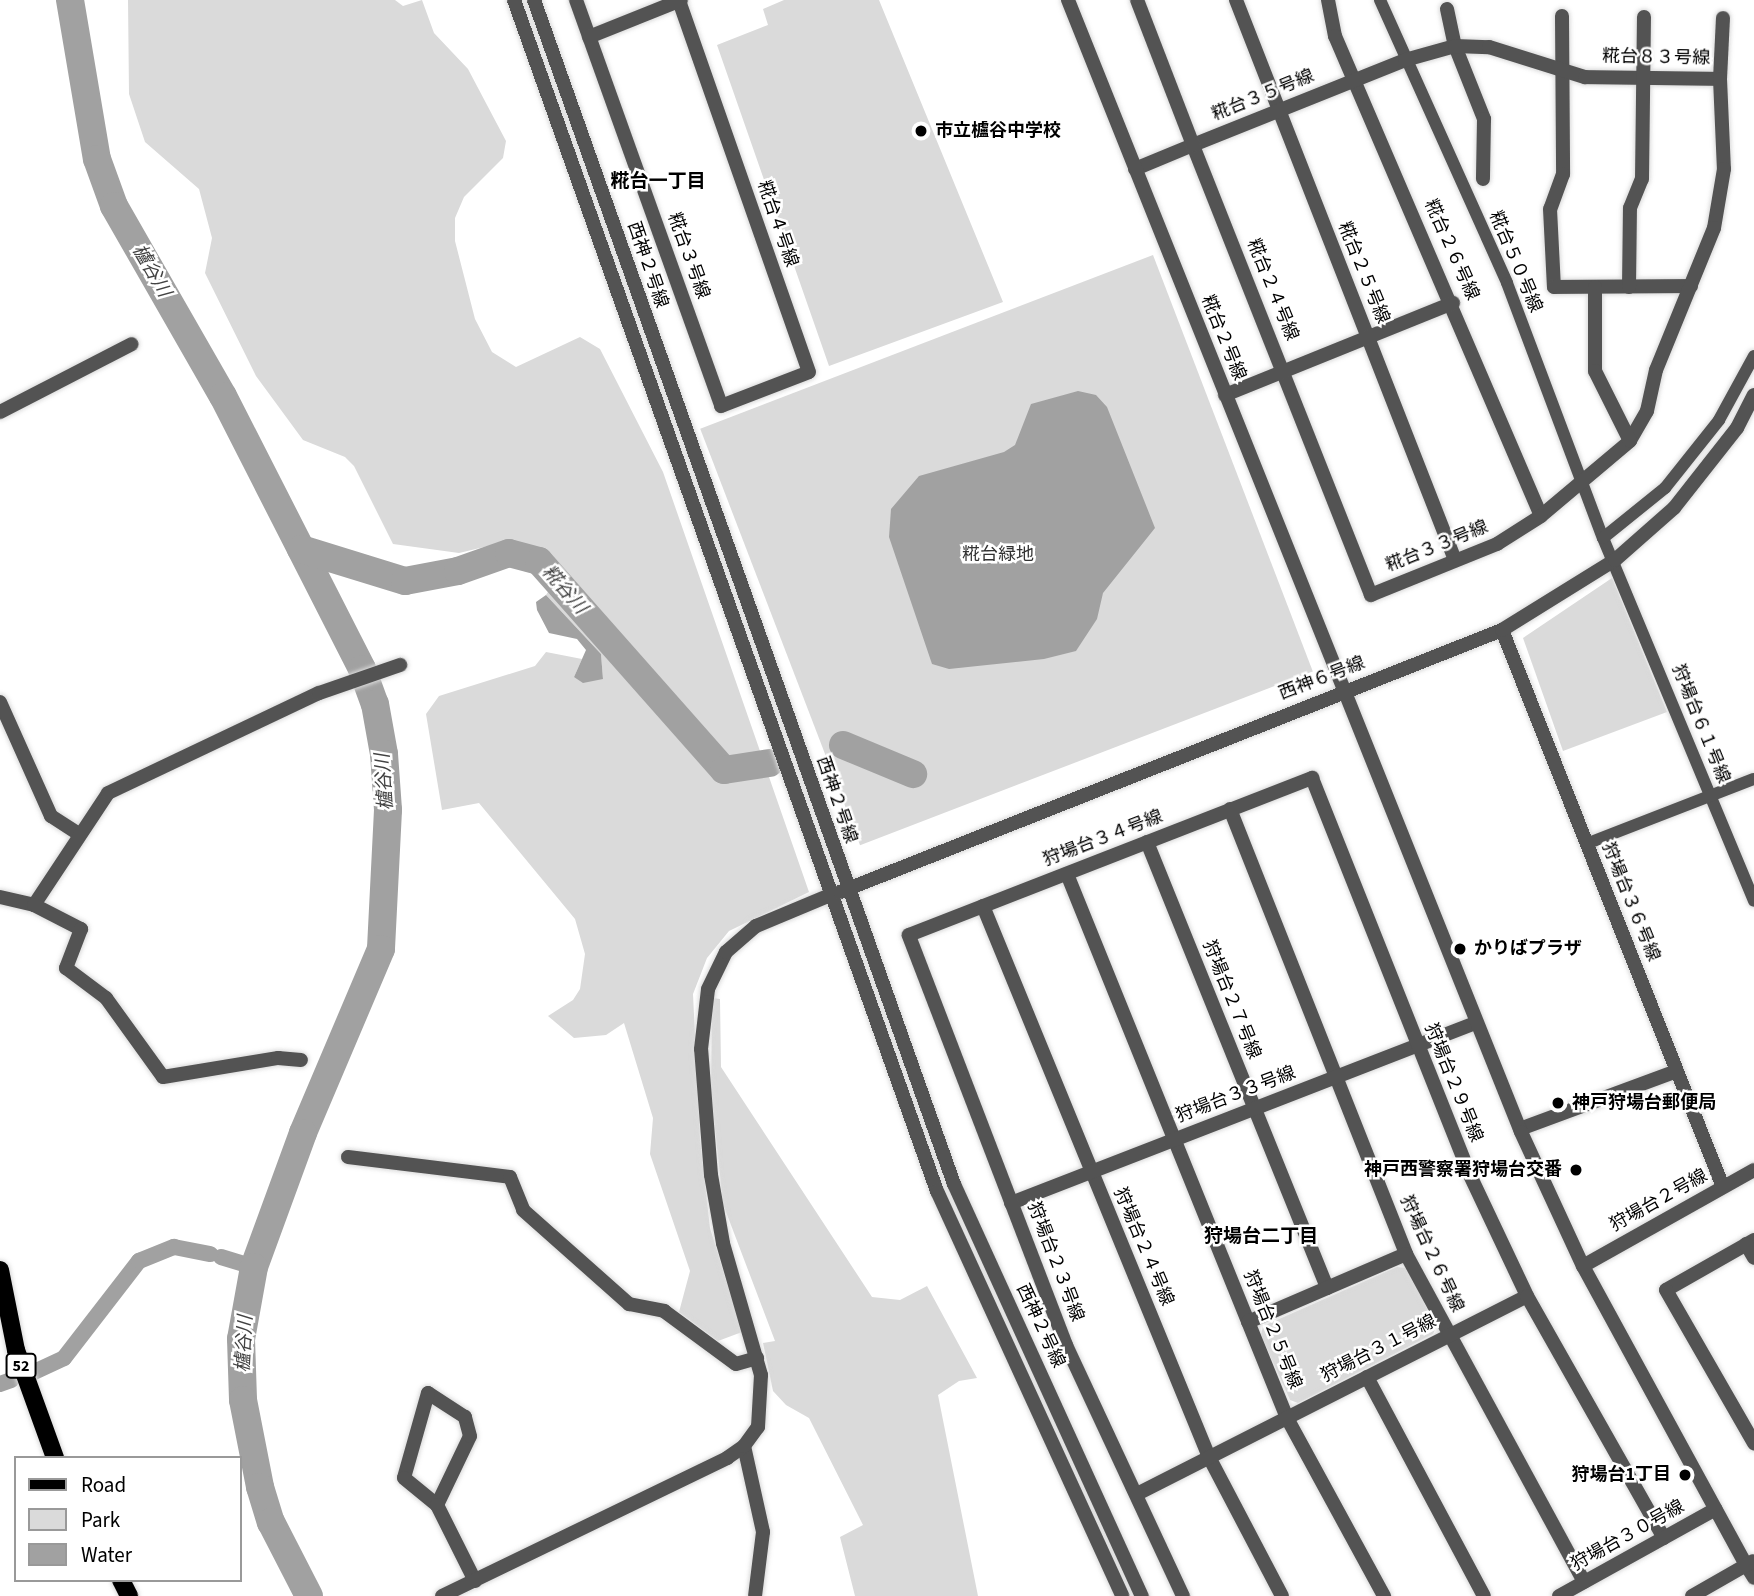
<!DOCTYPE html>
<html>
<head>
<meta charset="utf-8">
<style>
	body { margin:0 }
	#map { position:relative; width:1754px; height:1596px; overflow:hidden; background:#fff; font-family:"Source Sans 3","Noto Sans JP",sans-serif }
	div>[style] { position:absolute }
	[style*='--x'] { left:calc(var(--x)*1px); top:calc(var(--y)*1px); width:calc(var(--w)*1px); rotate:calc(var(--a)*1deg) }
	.green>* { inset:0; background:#dadada; transform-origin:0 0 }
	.water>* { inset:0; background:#a1a1a1 }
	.canal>* { height:16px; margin:-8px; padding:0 8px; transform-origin:8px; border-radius:8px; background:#a1a1a1 }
	.river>* { height:28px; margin:-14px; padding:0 14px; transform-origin:14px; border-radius:14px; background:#a1a1a1 }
	.roads { filter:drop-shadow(0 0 2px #dbdbdb) drop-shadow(0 0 2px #dbdbdb) }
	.pedestrian>* { height:12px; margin:-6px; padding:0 6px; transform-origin:6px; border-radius:6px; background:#535353 }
	.minor>* { height:14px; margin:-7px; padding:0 7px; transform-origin:7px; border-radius:7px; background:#535353 }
	.tertiary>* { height:14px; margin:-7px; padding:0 7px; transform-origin:7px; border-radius:7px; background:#535353 }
	.primary>* { height:18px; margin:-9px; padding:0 9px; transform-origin:9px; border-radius:9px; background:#000 }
	.dots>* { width:19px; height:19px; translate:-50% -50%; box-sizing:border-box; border:4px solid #fff; border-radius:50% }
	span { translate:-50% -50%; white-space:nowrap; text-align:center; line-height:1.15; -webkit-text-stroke:5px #fff; paint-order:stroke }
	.shield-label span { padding:2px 5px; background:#fff; border:2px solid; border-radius:5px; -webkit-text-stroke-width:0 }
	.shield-label { font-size:16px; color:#000; font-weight:700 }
	.street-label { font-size:18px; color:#000 }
	.poi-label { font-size:18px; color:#000; font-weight:700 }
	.left { translate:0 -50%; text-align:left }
	.right { translate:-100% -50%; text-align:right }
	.park-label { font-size:18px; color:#313131 }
	.neighbourhood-label { font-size:19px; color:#000; font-weight:700 }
	.water-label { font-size:19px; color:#424242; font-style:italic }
	.legend { position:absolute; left:14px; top:1456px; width:228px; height:126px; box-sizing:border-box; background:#fff; border:2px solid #999; margin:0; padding:9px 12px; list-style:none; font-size:21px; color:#000 }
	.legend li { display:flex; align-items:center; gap:14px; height:35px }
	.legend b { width:35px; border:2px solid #999 }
</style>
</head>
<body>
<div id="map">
	<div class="green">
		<div style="clip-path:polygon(128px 0,395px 0,403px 6px,422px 0,434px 33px,468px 69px,506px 141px,503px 158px,464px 197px,455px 218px,455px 241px,475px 319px,492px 352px,516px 367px,580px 337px,600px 349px,663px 472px,809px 892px,729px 931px,707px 958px,693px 994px,700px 1140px,710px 1228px,742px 1332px,718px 1341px,679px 1312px,690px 1271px,650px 1154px,653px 1118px,624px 1023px,606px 1035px,574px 1038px,548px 1016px,573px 1000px,580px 989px,585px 954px,575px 919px,479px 803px,442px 810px,426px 714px,439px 696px,535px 666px,546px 652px,582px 659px,574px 677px,603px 679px,601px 654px,546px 595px,558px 576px,548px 558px,527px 546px,505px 542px,459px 553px,393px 544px,354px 466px,345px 457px,303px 440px,256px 376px,205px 273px,212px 238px,199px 189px,145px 142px,129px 94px)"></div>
		<div style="clip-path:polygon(784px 0,879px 0,1003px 302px,829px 366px,717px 45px,768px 25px,763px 9px)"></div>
		<div style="left:1153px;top:255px;width:446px;height:485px;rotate:69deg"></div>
		<div style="clip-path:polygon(1612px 578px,1667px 712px,1563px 751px,1523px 638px)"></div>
		<div style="clip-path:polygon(712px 998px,720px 999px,721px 1067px,872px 1297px,900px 1300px,927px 1286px,977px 1378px,959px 1381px,938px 1395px,978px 1596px,855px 1596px,840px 1537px,863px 1525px,809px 1418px,786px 1405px,773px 1391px,763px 1343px,775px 1341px,723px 1204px,711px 1090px)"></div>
		<div style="clip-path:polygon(1397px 1267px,1407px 1268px,1436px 1327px,1433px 1334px,1298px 1403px,1290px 1400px,1261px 1335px,1263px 1326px)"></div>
	</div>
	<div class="water">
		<div style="clip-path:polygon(1078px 391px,1096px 395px,1107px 407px,1155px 528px,1103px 593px,1097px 619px,1076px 651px,1044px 659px,949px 669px,932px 664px,889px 537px,891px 509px,919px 476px,1004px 452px,1015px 445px,1031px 404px)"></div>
		<div style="clip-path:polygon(546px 595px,601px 654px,603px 679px,583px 683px,574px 677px,586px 650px,577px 639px,549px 633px,537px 610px,536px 602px)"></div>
	</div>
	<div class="canal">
		<div style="--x:221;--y:1257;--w:34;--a:17"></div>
		<div style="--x:32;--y:1373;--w:35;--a:-25"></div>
		<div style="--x:64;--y:1358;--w:123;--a:-52.3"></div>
		<div style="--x:139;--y:1261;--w:38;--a:-22"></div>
		<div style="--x:174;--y:1247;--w:37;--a:11"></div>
		<div style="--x:0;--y:1384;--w:12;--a:-20"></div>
	</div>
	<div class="river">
		<div style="--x:70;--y:0;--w:161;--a:80.4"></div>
		<div style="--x:97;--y:159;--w:50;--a:70.1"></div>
		<div style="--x:114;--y:206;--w:219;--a:60.2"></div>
		<div style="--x:223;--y:396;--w:306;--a:63"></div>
		<div style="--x:362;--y:669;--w:37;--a:70"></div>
		<div style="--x:375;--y:704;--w:51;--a:79.8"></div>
		<div style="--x:384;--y:754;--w:56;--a:85.9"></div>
		<div style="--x:388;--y:810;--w:139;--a:92.9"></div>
		<div style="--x:381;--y:949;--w:200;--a:113"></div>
		<div style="--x:303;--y:1133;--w:143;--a:110.1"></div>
		<div style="--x:254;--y:1267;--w:73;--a:100.2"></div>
		<div style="--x:241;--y:1339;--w:61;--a:88.1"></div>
		<div style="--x:243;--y:1400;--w:89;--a:78.9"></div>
		<div style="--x:260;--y:1487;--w:37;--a:73"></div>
		<div style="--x:271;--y:1522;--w:83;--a:62.8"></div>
		<div style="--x:301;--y:549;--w:109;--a:17.1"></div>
		<div style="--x:405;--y:581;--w:54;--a:-10.7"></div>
		<div style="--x:458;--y:571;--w:54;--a:-19.4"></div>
		<div style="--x:509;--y:553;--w:31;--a:15"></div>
		<div style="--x:539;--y:561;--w:279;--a:48.5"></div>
		<div style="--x:724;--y:770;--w:46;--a:-8.8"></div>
		<div style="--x:843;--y:745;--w:76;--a:22.5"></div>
	</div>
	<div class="roads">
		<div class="pedestrian">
			<div style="--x:1380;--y:0;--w:310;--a:65.8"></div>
			<div style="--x:1507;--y:283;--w:272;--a:69.4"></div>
			<div style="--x:1603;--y:538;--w:393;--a:67.4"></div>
			<div style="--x:1603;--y:538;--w:80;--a:-38.9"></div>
			<div style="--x:1665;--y:488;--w:87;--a:-51.5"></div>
			<div style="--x:1719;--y:420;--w:73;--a:-61.3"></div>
			<div style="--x:1586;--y:844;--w:180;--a:-21.2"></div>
		</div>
		<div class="minor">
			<div style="--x:576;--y:0;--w:431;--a:70.3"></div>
			<div style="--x:721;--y:406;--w:94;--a:-21.1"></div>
			<div style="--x:809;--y:372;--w:394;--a:-109.3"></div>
			<div style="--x:1236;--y:0;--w:601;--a:68.64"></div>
			<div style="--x:1328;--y:0;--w:37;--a:79"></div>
			<div style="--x:1335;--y:36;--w:522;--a:66.77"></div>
			<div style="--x:1447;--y:9;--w:38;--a:78"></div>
			<div style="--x:1455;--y:46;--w:79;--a:68.3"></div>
			<div style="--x:1484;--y:119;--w:60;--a:91"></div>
			<div style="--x:1562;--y:16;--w:158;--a:89.6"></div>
			<div style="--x:1563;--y:174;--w:37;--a:110"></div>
			<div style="--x:1550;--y:209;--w:78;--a:87.1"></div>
			<div style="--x:1554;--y:287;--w:137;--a:-0.4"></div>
			<div style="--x:589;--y:37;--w:99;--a:-21.9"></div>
			<div style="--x:1720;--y:79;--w:61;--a:-87.2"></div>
			<div style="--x:1135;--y:169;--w:63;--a:-22.5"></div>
			<div style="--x:1193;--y:145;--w:228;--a:-21.8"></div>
			<div style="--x:1405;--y:60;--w:52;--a:-15.6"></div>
			<div style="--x:1455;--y:46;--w:34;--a:2"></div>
			<div style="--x:1489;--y:47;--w:101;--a:17.4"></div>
			<div style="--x:1585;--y:77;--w:135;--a:0.8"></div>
			<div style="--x:1720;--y:79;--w:90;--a:87.5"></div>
			<div style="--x:1724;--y:169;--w:60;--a:99.6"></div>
			<div style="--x:1714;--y:228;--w:153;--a:112.2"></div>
			<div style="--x:1656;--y:370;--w:42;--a:102.4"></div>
			<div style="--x:1647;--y:411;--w:34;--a:120"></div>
			<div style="--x:1630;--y:441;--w:116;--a:139.9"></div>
			<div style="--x:1541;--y:516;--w:52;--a:147.5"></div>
			<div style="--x:1497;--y:544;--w:136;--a:158"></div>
			<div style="--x:1371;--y:595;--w:484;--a:-111.6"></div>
			<div style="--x:1193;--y:145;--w:155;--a:-111.1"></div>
			<div style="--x:1595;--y:287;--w:84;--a:90"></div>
			<div style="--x:1595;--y:371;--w:78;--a:63.4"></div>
			<div style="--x:1629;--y:287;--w:79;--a:-89.3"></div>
			<div style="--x:1630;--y:208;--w:31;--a:-68"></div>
			<div style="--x:1642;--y:179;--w:162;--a:-89.3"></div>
			<div style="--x:1225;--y:395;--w:246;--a:-22"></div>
			<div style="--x:0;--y:412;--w:148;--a:-27.3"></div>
			<div style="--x:0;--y:702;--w:125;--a:65.9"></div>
			<div style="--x:51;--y:816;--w:33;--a:33"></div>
			<div style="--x:1230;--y:809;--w:479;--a:68.4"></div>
			<div style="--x:1406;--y:1254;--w:373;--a:61.5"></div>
			<div style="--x:1147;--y:842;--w:481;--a:68"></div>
			<div style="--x:1067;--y:874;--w:587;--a:67.98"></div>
			<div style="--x:1287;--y:1418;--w:203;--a:61.4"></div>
			<div style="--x:0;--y:897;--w:35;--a:13"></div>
			<div style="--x:34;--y:905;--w:134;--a:-56.5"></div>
			<div style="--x:108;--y:793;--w:233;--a:-25.4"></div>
			<div style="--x:319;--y:693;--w:86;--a:-19.1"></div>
			<div style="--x:34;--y:905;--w:53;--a:27.1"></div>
			<div style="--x:81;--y:929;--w:42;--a:111"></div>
			<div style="--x:66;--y:968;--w:50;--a:36.9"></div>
			<div style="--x:106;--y:998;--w:97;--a:54.2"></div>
			<div style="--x:163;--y:1077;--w:117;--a:-9.4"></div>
			<div style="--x:278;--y:1058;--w:23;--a:5"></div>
			<div style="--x:983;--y:906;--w:596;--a:67.7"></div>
			<div style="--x:1209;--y:1457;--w:157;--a:62.3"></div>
			<div style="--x:1520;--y:1129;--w:167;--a:-20.3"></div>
			<div style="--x:348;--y:1157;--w:163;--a:7"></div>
			<div style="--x:510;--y:1177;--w:35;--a:68"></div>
			<div style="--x:523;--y:1210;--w:142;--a:41.6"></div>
			<div style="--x:629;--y:1304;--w:36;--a:11"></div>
			<div style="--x:664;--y:1311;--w:89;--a:36.4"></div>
			<div style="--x:736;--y:1364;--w:22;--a:-16"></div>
			<div style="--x:1011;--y:1203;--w:498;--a:-21.2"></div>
			<div style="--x:1754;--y:1240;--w:101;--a:150.4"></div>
			<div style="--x:1666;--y:1290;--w:177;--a:60.1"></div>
			<div style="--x:1746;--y:1244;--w:16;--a:60"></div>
			<div style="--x:1248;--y:1322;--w:172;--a:-23.3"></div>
			<div style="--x:1367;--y:1377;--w:248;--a:61.9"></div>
			<div style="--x:744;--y:1446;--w:88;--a:77.5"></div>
			<div style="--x:763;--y:1532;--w:64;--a:97.1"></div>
			<div style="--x:1137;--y:1494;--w:437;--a:-26.9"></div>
			<div style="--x:437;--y:1505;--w:76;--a:-64.4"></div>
			<div style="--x:470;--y:1436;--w:20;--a:-105"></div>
			<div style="--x:465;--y:1417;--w:44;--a:-147"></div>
			<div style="--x:428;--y:1393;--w:88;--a:105.8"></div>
			<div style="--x:404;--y:1478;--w:43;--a:39.3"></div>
			<div style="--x:437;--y:1505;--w:85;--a:63.4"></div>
			<div style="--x:1746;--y:1565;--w:15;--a:58"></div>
			<div style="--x:442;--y:1596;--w:317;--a:-25.8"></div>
			<div style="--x:727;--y:1458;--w:21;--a:-35"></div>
			<div style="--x:744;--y:1446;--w:24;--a:-54"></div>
			<div style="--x:758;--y:1427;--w:52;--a:-86.7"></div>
			<div style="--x:761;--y:1375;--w:137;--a:-106.1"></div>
			<div style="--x:723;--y:1243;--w:69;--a:-100"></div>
			<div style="--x:711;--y:1175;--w:126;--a:-94.5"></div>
			<div style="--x:701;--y:1049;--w:60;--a:-83.3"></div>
			<div style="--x:708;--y:989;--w:41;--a:-64.1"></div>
			<div style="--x:726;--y:952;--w:40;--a:-41"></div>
			<div style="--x:756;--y:926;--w:80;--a:-22.7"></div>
			<div style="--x:1183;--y:1596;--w:277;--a:-115"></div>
			<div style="--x:1066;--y:1345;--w:439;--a:-111"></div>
			<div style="--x:909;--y:935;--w:433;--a:-21.3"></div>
			<div style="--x:1312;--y:778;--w:423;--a:68.3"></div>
			<div style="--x:1468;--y:1171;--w:138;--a:64.7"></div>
			<div style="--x:1527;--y:1296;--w:278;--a:60.5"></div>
			<div style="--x:1559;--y:1596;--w:179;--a:-29"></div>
		</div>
		<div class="tertiary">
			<div style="--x:514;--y:0;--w:1264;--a:70.45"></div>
			<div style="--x:937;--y:1191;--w:445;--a:65.4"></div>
			<div style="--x:534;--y:0;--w:1256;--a:70.47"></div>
			<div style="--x:954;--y:1184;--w:453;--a:65.5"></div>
			<div style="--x:1068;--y:0;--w:1219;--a:68.19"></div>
			<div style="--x:1521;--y:1132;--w:148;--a:65.2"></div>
			<div style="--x:1583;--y:1266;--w:341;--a:61.4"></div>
			<div style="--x:1502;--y:630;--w:599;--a:68.36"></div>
			<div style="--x:840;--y:892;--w:712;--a:-21.59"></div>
			<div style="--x:1502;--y:630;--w:133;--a:-31.8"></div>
			<div style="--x:1615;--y:560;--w:79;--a:-41.4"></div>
			<div style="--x:1674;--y:508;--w:102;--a:-51.8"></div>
			<div style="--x:1737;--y:428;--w:37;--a:-63"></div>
			<div style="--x:1583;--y:1266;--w:196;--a:-29.3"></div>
			<div style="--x:1692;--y:1596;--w:70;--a:-29.8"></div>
		</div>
		<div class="primary">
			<div style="--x:0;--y:1270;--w:82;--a:78.7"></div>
			<div style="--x:16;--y:1350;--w:115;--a:70.1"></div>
			<div style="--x:121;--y:1580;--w:18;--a:63"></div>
		</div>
	</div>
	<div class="dots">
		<div style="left:921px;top:131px;background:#000"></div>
		<div style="left:1460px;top:949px;background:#000"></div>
		<div style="left:1558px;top:1103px;background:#000"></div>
		<div style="left:1576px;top:1170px;background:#000"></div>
		<div style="left:1685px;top:1475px;background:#000"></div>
	</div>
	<div class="shield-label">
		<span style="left:21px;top:1366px">52</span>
	</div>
	<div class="street-label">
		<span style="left:1656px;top:58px;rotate:1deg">糀台８３号線</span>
		<span style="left:1263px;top:96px;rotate:-22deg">糀台３５号線</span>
		<span style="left:777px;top:224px;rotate:71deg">糀台４号線</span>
		<span style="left:1451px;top:250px;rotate:66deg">糀台２６号線</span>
		<span style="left:688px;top:256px;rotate:70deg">糀台３号線</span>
		<span style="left:1515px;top:262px;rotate:67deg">糀台５０号線</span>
		<span style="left:647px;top:265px;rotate:71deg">西神２号線</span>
		<span style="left:1363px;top:273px;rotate:68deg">糀台２５号線</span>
		<span style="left:1272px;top:290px;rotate:68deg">糀台２４号線</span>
		<span style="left:1223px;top:338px;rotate:68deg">糀台２号線</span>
		<span style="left:1437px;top:547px;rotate:-22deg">糀台３３号線</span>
		<span style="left:1322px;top:679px;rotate:-21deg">西神６号線</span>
		<span style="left:1700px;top:724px;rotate:68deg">狩場台６１号線</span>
		<span style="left:836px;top:800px;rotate:71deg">西神２号線</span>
		<span style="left:1103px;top:839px;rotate:-21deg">狩場台３４号線</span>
		<span style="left:1630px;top:902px;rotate:68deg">狩場台３６号線</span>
		<span style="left:1231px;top:1000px;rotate:68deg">狩場台２７号線</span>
		<span style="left:1453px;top:1083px;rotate:68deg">狩場台２９号線</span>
		<span style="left:1236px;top:1095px;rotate:-21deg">狩場台３３号線</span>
		<span style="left:1659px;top:1201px;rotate:-29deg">狩場台２号線</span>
		<span style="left:1143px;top:1247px;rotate:67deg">狩場台２４号線</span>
		<span style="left:1431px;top:1254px;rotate:65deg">狩場台２６号線</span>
		<span style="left:1055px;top:1262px;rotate:69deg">狩場台２３号線</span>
		<span style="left:1040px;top:1326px;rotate:65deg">西神２号線</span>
		<span style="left:1272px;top:1330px;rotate:68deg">狩場台２５号線</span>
		<span style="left:1379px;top:1349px;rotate:-27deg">狩場台３１号線</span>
		<span style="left:1628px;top:1536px;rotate:-29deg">狩場台３０号線</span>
	</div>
	<div class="poi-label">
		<span class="left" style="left:935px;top:131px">市立櫨谷中学校</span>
		<span class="left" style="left:1474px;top:949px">かりばプラザ</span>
		<span class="left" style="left:1572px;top:1103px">神戸狩場台郵便局</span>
		<span class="right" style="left:1562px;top:1170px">神戸西警察署狩場台交番</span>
		<span class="right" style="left:1671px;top:1475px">狩場台1丁目</span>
	</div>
	<div class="park-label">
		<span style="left:998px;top:555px">糀台緑地</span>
	</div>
	<div class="neighbourhood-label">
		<span style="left:658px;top:182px">糀台一丁目</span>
		<span style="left:1261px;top:1237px">狩場台二丁目</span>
	</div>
	<div class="water-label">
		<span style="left:151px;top:271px;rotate:60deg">櫨谷川</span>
		<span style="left:564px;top:590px;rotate:49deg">糀谷川</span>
		<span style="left:385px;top:782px;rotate:-94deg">櫨谷川</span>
		<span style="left:245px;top:1344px;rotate:-87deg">櫨谷川</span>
	</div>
	<ul class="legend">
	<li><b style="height:9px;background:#000"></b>Road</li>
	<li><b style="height:19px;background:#dadada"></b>Park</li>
	<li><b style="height:19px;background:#a1a1a1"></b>Water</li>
	</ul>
</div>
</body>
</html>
